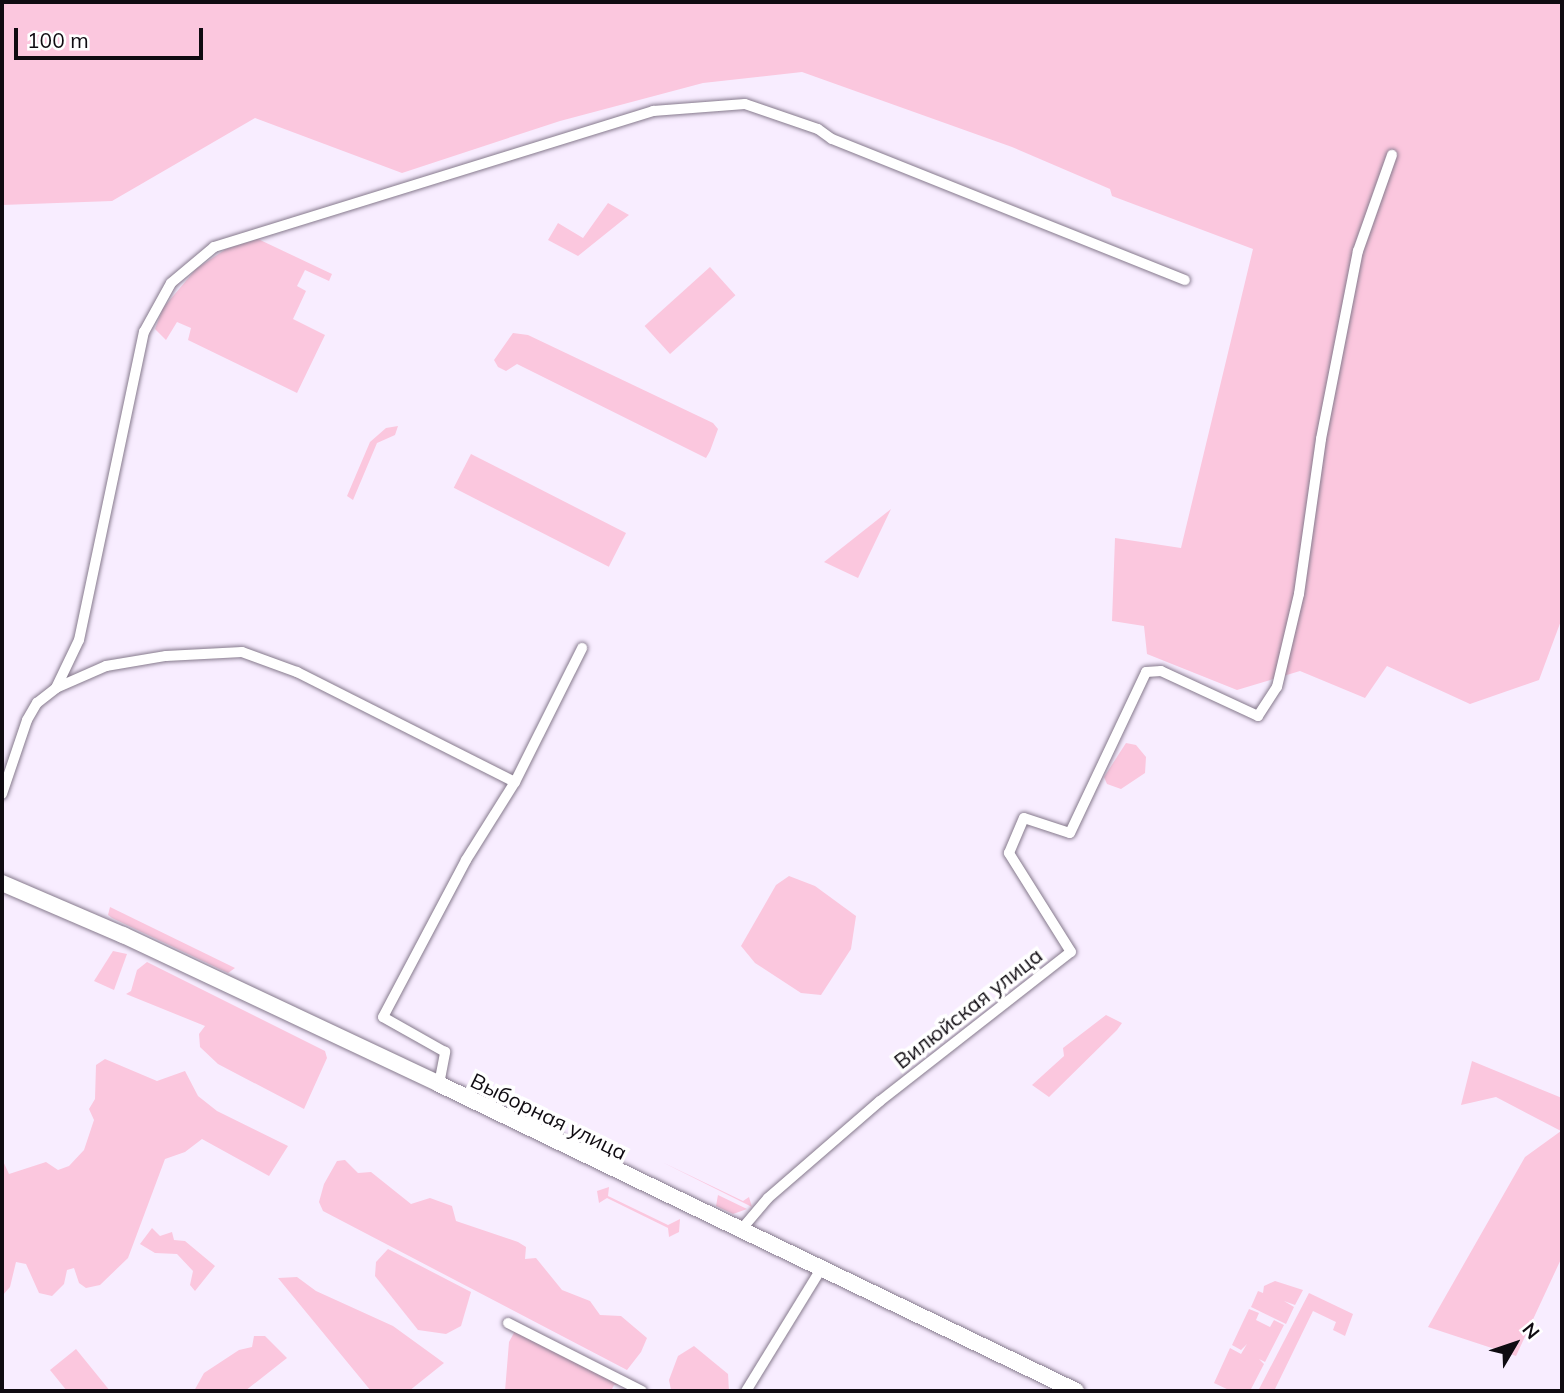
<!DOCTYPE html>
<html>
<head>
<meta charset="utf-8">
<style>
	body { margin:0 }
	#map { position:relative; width:1564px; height:1393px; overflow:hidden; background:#f8edff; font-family:Mulish,sans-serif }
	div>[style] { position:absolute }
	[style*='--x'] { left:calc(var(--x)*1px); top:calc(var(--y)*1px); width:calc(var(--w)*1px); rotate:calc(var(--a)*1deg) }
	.green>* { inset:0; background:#fbc7de; transform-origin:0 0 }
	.roads { filter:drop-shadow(0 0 2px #867a8d) drop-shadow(0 0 2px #867a8d) }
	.minor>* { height:10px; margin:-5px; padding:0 5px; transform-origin:5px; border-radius:5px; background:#fff }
	.secondary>* { height:16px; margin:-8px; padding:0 8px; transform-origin:8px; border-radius:8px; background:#fff }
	span { translate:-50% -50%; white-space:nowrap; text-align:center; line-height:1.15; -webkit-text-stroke:7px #fff; paint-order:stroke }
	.street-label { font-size:21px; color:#0f0b11 }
	.frame { position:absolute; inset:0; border:4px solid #0f0b11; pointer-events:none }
	.north { position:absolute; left:1480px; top:1309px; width:70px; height:70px; -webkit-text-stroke:5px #fff; paint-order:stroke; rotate:51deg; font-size:19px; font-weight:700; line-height:28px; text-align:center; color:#0f0b11 }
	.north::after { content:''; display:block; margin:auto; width:24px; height:32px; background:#0f0b11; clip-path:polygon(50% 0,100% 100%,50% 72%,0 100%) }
	.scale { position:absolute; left:14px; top:28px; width:189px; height:32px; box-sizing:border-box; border:4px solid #0f0b11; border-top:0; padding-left:9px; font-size:21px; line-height:24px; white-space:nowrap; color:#0f0b11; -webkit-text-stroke:5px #fff; paint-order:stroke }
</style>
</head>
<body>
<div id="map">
	<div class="green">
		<div style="clip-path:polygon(2px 2px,1562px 2px,1562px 618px,1539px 680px,1470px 704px,1387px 666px,1365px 698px,1300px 671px,1237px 690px,1147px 654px,1144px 626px,1112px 621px,1115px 538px,1181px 548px,1253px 249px,1112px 196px,1110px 189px,1012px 147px,802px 72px,703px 83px,560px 121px,402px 173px,255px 118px,112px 201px,2px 205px)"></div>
		<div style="clip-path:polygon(608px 203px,629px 215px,578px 256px,548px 240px,558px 223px,583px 238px)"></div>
		<div style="clip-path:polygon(258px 239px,332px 274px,329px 281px,305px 270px,297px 286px,306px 291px,293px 319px,325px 335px,297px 393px,188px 340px,191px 328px,177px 322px,166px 340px,155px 329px,163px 308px,196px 269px,226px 249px)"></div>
		<div style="left:710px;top:267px;width:38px;height:88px;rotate:48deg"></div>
		<div style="clip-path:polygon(513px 333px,528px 335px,713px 423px,718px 429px,710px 451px,706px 458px,517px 364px,506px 371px,498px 367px,494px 360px)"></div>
		<div style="clip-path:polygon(398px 426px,395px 435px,377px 443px,353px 500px,347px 496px,370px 442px,386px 428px)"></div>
		<div style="left:471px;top:454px;width:174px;height:38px;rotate:27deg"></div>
		<div style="clip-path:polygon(891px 509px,858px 578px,824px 562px)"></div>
		<div style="clip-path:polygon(1126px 743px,1136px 745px,1146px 757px,1145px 773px,1121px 789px,1107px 784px,1104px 777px)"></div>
		<div style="clip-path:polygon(789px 876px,815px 886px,856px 916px,851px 949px,821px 995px,801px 993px,755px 963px,741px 946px,776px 885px)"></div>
		<div style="clip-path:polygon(110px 907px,235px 968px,228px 973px,112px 918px,108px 915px)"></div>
		<div style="clip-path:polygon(113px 951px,127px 954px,114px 990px,94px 981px)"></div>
		<div style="clip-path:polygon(147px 962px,325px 1051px,327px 1058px,304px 1109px,218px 1064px,200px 1047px,199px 1034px,205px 1026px,126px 994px,131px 991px,137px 970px)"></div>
		<div style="clip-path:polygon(1106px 1015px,1122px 1023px,1117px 1030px,1049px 1097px,1032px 1085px,1064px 1056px,1063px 1048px)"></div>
		<div style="clip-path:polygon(105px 1059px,157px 1081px,185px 1071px,198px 1096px,217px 1111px,288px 1146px,269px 1176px,202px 1139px,185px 1152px,165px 1159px,128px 1258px,100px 1285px,86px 1288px,79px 1283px,74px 1268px,67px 1270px,64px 1284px,52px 1296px,39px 1293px,26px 1264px,16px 1262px,10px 1287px,2px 1296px,2px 1159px,9px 1174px,46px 1162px,58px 1170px,69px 1166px,84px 1150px,94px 1120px,89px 1109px,95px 1099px,96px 1065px)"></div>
		<div style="clip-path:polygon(1472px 1061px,1562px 1098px,1562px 1257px,1516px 1356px,1428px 1327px,1525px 1157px,1561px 1131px,1496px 1097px,1461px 1105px)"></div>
		<div style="clip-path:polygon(345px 1160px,358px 1173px,371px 1172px,411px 1204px,430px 1198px,452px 1206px,456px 1221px,518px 1242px,526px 1247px,525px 1259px,536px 1258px,562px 1290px,590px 1301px,600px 1315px,621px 1316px,647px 1338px,641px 1352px,627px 1370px,323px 1211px,319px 1202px,324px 1184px,337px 1161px)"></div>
		<div style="clip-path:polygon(662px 1162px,743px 1201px,749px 1197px,752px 1207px)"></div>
		<div style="clip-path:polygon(609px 1187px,608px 1196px,668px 1225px,680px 1219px,679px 1232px,669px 1237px,668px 1228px,607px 1198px,599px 1203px,597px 1191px)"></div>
		<div style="clip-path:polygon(718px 1195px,747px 1209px,733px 1214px,716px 1206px)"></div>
		<div style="clip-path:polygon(152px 1228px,160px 1236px,172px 1232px,174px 1240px,185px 1241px,215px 1266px,195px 1291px,190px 1285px,193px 1271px,177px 1254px,155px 1253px,140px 1244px)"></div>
		<div style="clip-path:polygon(388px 1249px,471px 1292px,461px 1326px,446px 1334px,418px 1330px,375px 1276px,376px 1262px)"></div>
		<div style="clip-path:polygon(297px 1277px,316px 1291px,393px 1326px,444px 1363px,409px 1391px,371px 1391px,278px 1278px)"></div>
		<div style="clip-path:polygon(1275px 1281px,1303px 1290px,1295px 1305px,1284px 1301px,1294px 1307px,1286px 1324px,1251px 1307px,1258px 1291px,1263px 1293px,1264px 1286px)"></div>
		<div style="clip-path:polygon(1309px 1293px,1353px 1314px,1345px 1336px,1333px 1330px,1336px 1322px,1313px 1311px,1274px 1391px,1258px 1391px)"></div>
		<div style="clip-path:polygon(1249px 1309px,1259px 1313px,1256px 1320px,1270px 1327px,1274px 1320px,1284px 1325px,1265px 1362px,1259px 1359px,1264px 1364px,1250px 1391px,1231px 1391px,1214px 1383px,1230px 1348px,1241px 1354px,1247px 1344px,1241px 1350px,1232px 1345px)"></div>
		<div style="clip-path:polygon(515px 1331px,625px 1385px,614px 1385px,611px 1391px,505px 1391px,509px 1342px)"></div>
		<div style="clip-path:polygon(254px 1336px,265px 1336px,287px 1358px,245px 1391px,194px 1391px,204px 1373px,239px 1350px,252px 1347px)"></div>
		<div style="clip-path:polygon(694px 1346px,728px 1374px,729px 1391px,671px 1390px,669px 1380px,678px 1356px)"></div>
		<div style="clip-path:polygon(76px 1349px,102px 1381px,110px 1391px,67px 1391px,50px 1370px)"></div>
	</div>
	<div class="roads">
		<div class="minor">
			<div style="--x:56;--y:688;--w:53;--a:-64.4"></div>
			<div style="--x:79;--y:640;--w:315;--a:-78.1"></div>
			<div style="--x:144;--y:332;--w:56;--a:-61.1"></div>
			<div style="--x:171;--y:283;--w:56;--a:-39.9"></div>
			<div style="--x:214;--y:247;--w:460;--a:-17.2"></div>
			<div style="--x:653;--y:111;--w:92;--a:-4.4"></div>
			<div style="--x:745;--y:104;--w:77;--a:18.9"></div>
			<div style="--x:818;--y:129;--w:17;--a:36"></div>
			<div style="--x:832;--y:139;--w:380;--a:21.8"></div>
			<div style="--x:2;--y:794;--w:78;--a:-71.3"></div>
			<div style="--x:27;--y:720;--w:20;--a:-60"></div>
			<div style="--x:37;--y:703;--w:24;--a:-38"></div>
			<div style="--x:56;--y:688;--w:55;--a:-23.7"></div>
			<div style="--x:106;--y:666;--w:61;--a:-9.5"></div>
			<div style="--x:166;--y:656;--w:76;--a:-3"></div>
			<div style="--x:242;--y:652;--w:59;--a:20"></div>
			<div style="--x:297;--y:672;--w:244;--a:26.8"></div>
			<div style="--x:439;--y:1084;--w:33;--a:-79"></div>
			<div style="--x:445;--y:1052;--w:71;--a:-150.6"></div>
			<div style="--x:383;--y:1017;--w:178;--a:-62.1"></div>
			<div style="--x:466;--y:860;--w:92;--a:-57.9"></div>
			<div style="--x:515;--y:782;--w:150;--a:-63.4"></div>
			<div style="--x:740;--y:1231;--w:43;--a:-49.7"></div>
			<div style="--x:768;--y:1198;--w:148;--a:-40.9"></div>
			<div style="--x:880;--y:1101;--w:242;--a:-38"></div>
			<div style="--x:1071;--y:952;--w:117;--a:-122.1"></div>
			<div style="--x:1009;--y:853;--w:38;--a:-67"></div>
			<div style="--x:1024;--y:818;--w:48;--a:18.1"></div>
			<div style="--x:1070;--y:833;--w:178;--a:-64.7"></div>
			<div style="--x:1146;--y:672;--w:15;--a:-4"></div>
			<div style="--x:1161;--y:671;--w:107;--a:24.9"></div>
			<div style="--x:1258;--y:716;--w:35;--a:-57"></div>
			<div style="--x:1277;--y:687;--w:96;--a:-76.7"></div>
			<div style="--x:1299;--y:594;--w:157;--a:-81.9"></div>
			<div style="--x:1321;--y:439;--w:192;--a:-78.9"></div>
			<div style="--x:1358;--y:251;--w:102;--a:-70.5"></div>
			<div style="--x:508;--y:1323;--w:150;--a:26.9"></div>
			<div style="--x:746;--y:1391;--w:143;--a:-58.4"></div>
		</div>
		<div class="secondary">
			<div style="--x:2;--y:883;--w:132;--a:23.3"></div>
			<div style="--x:123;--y:935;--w:349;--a:25.2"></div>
			<div style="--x:439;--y:1084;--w:707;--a:25.73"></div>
		</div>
	</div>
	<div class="street-label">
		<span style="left:968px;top:1008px;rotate:-38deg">Вилюйская улица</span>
		<span style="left:549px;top:1116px;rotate:26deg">Выборная улица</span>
	</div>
	<div class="frame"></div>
	<div class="north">N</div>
	<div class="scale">100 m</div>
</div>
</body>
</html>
